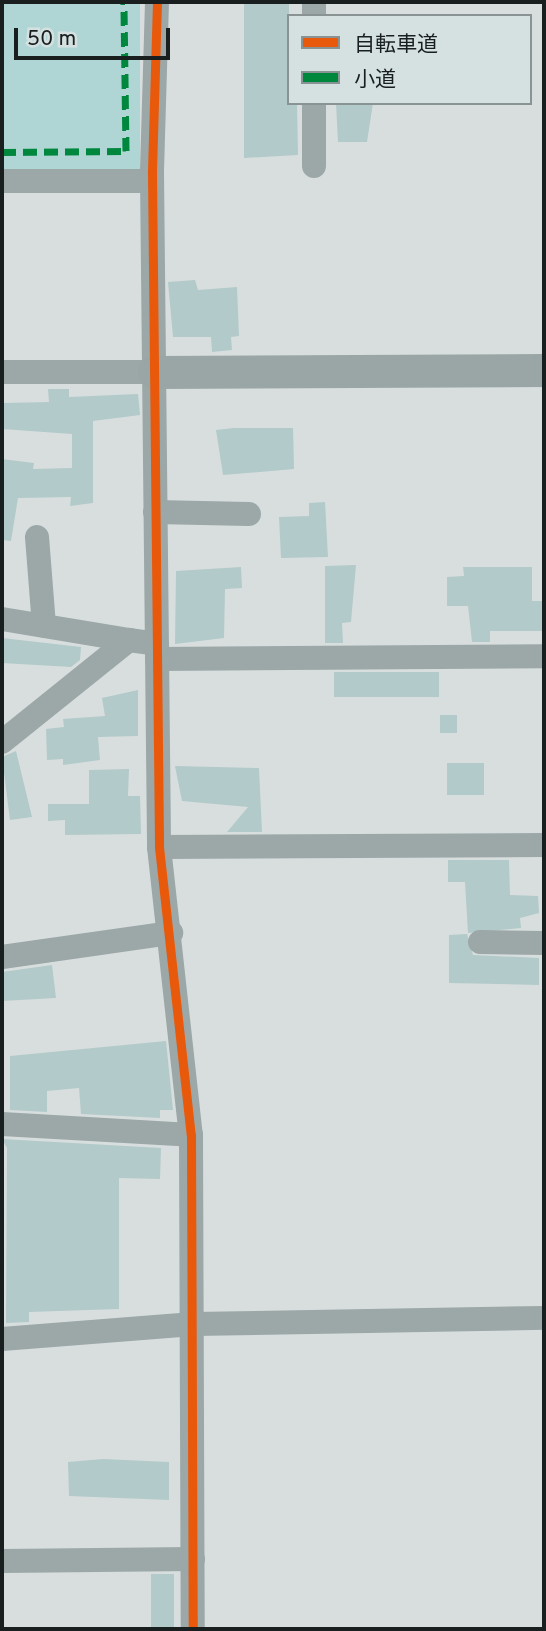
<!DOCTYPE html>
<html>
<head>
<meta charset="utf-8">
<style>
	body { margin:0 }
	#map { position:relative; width:546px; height:1631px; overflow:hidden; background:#d8dede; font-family:Overpass,"Noto Sans JP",sans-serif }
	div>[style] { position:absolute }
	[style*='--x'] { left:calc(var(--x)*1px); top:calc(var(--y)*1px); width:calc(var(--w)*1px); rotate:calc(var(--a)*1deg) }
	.green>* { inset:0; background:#afd5d4; transform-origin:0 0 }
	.building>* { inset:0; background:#b2cac9; transform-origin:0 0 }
	.street>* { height:24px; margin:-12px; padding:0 12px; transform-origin:12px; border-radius:12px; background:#9ca7a7 }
	.secondary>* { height:33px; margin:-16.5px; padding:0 16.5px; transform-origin:16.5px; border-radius:16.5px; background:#99a6a5 }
	.quiet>* { height:7px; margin-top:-3.5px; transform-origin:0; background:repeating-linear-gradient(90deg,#00873e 0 14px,transparent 0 21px) }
	.cycleway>* { height:9px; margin:-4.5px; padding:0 4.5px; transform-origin:4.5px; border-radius:4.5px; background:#e8590c }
	span { translate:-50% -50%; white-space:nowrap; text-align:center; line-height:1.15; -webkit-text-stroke:5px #d5e1e1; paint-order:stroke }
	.frame { position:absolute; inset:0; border:4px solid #191e1e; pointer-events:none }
	.legend { position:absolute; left:287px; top:14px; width:245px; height:91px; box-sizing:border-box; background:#d5e1e1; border:2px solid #8a9393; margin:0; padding:9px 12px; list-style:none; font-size:21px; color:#191e1e }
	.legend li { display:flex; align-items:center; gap:14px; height:35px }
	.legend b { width:35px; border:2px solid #8a9393 }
	.scale { position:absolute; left:14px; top:28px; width:156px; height:32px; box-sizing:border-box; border:4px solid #191e1e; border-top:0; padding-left:9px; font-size:21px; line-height:24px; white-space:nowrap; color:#191e1e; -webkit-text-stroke:5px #d5e1e1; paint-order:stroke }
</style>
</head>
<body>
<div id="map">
	<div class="green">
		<div style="left:2px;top:2px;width:138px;height:169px"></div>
	</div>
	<div class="building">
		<div style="clip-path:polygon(244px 2px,289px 2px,289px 103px,297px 103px,298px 155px,244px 158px)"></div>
		<div style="clip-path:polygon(336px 103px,373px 103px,367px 142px,338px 142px)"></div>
		<div style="clip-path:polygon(195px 280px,198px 290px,237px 287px,239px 336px,231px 337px,232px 350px,212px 352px,211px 337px,173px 337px,168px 282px)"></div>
		<div style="clip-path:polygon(48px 389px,69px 389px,69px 397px,138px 394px,140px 415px,93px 421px,93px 503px,70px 506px,71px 497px,18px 498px,11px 541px,2px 540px,2px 459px,34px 463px,33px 469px,72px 468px,72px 434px,2px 429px,2px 403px,49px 402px)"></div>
		<div style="clip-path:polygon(234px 428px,293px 428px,294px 469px,223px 475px,216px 430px)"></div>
		<div style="clip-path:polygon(325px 502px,328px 557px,281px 558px,279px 517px,309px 516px,309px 503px)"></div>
		<div style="clip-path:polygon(356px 565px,351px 622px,342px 623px,343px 643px,325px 643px,325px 566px)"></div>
		<div style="clip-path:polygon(241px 567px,242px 588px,225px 589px,224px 638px,175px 644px,176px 571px)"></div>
		<div style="clip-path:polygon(463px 567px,532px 567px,532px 601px,544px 601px,542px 631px,490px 631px,490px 642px,472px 642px,468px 606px,447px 606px,447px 577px,464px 576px)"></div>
		<div style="clip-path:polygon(2px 638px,81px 647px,80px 660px,71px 667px,2px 663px)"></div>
		<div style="left:439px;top:672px;width:25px;height:105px;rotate:90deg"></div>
		<div style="clip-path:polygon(138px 690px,138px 736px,98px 737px,100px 760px,63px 765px,63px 759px,47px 760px,46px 729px,64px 727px,63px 719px,105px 716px,102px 698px)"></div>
		<div style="left:457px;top:715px;width:18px;height:17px;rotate:90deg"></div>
		<div style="clip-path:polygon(16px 751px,32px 817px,10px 820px,2px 757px)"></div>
		<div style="left:484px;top:763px;width:32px;height:37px;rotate:90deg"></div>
		<div style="clip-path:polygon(175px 766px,259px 768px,262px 832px,227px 832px,248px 807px,182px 801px)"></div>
		<div style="clip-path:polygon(129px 769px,128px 796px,140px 796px,141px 834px,65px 835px,65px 820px,48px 821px,48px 804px,89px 804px,89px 770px)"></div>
		<div style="clip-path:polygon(448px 860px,509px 860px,510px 895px,538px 896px,539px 913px,520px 918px,521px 928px,468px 933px,465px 882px,448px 882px)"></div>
		<div style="clip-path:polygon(467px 934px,473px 955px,539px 958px,539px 985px,449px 983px,449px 935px)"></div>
		<div style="clip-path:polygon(52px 965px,56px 998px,2px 1001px,2px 972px)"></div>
		<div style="clip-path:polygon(166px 1041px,173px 1110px,160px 1110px,160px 1118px,81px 1114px,79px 1088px,47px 1091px,47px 1112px,10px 1110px,10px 1056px)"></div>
		<div style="clip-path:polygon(2px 1139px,161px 1148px,160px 1179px,119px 1178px,119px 1309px,29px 1312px,29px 1322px,6px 1323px,7px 1148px)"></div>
		<div style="clip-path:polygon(103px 1459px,169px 1462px,169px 1500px,69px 1496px,68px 1462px)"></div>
		<div style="left:151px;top:1574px;width:23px;height:55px"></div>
	</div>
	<div class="street">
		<div style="--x:157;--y:2;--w:172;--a:91.7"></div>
		<div style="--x:152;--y:174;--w:673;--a:89.4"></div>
		<div style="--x:159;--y:847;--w:290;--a:83.7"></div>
		<div style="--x:191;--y:1135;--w:494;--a:89.8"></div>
		<div style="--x:314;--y:16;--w:14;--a:-90"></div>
		<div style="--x:314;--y:166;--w:63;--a:-90"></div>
		<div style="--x:2;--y:181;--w:150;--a:0"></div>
		<div style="--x:2;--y:372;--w:152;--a:0"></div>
		<div style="--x:155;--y:512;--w:94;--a:1.2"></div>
		<div style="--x:37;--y:537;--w:89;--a:85.5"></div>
		<div style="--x:2;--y:619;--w:129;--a:9.4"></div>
		<div style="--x:157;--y:659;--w:387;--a:-0.4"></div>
		<div style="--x:2;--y:742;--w:163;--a:-38.8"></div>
		<div style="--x:129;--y:640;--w:28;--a:8"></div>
		<div style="--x:159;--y:847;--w:385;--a:-0.3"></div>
		<div style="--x:480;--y:942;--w:64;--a:0.9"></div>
		<div style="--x:2;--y:957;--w:171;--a:-8.1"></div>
		<div style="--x:2;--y:1124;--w:189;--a:3.3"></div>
		<div style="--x:2;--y:1339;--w:192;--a:-4.5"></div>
		<div style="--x:193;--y:1324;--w:351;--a:-1"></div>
		<div style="--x:2;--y:1561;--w:191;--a:-0.6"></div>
	</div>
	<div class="secondary">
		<div style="--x:154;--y:372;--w:390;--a:-0.3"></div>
	</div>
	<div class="quiet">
		<div style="--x:2;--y:152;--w:124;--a:-0.5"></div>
		<div style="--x:126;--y:151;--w:149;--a:-90.8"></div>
	</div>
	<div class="cycleway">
		<div style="--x:157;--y:2;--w:172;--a:91.7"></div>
		<div style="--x:152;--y:174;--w:673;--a:89.4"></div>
		<div style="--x:159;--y:847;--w:290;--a:83.7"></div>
		<div style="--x:191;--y:1135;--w:494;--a:89.8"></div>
	</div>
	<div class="frame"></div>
	<ul class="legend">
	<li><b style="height:9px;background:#e8590c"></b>自転車道</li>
	<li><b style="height:9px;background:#00873e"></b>小道</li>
	</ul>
	<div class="scale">50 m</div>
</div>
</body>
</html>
